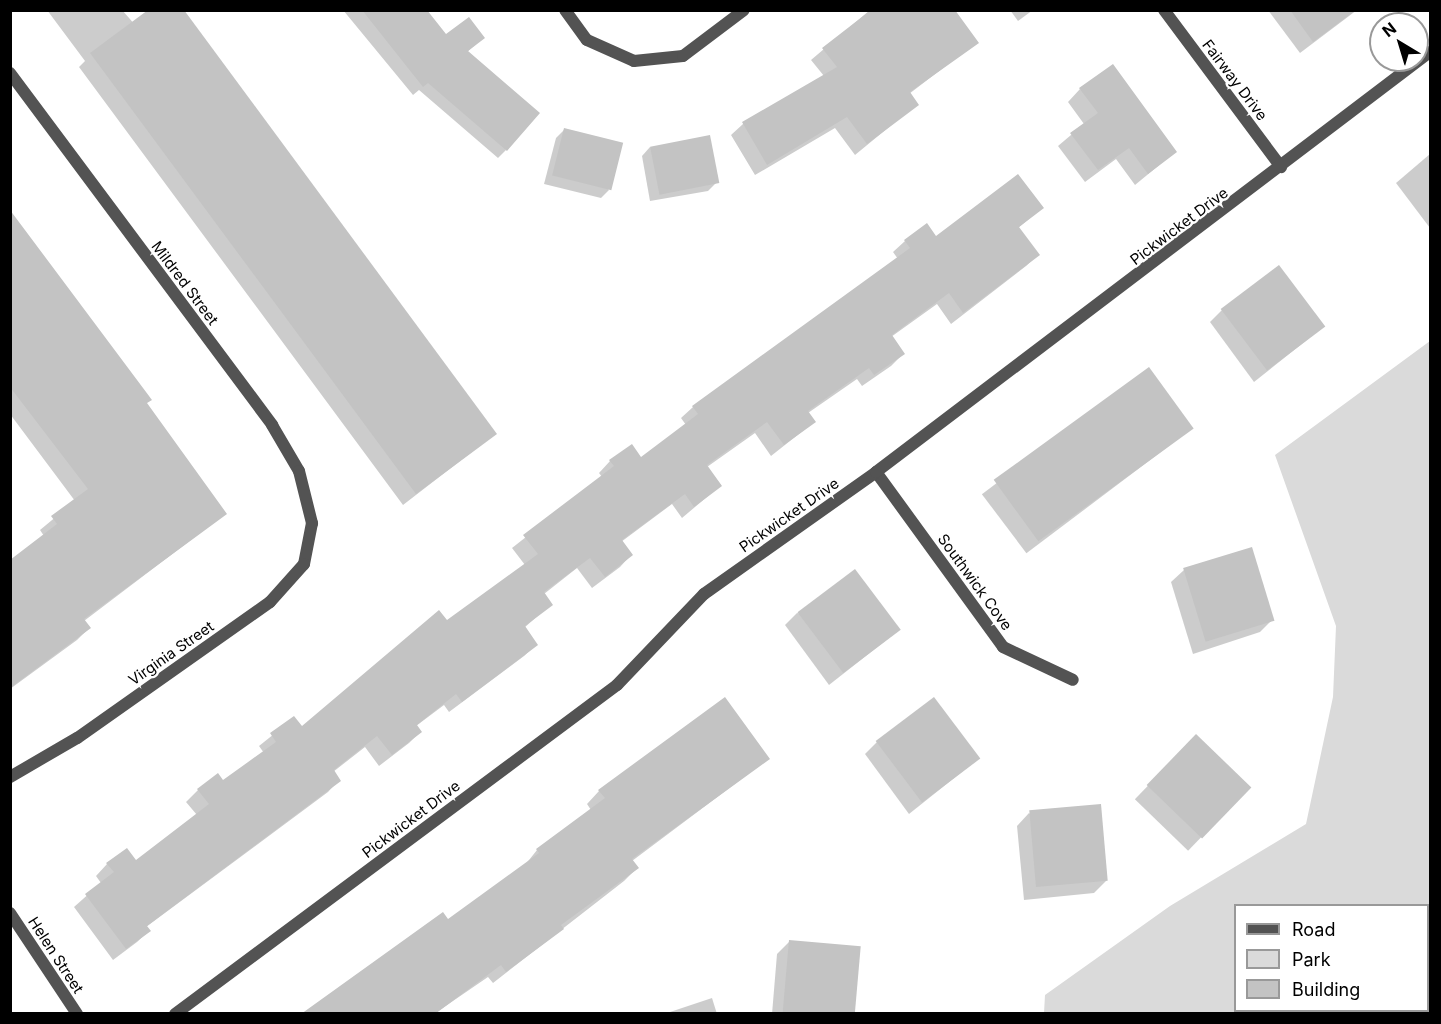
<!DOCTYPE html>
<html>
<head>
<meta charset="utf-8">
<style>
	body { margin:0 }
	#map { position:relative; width:1441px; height:1024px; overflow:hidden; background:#fff; font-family:Inter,sans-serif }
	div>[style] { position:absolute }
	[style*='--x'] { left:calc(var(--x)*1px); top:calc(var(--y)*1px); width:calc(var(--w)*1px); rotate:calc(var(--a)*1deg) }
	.green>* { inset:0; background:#dadada }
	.shadow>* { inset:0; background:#0003; transform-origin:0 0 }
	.building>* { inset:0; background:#c3c3c3; transform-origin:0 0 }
	.minor>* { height:12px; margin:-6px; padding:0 6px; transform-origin:6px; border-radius:6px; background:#535353 }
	span { translate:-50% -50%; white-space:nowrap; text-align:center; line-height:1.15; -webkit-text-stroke:4.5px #fff; paint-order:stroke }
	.street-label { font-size:15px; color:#000 }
	.frame { position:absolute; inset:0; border:12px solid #000; pointer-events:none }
	.legend { position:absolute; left:1234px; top:904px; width:195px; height:108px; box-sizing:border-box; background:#fff; border:2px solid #999; margin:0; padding:8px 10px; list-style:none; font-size:18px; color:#000 }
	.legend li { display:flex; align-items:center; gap:12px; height:30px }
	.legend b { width:30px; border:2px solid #999 }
	.north { position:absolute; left:1369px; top:12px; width:60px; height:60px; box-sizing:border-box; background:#fff; border:2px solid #999; border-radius:50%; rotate:322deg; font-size:16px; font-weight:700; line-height:24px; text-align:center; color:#000 }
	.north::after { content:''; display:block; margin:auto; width:21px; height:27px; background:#000; clip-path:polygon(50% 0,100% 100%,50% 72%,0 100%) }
</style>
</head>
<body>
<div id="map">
	<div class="green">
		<div style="clip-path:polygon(evenodd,1430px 341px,1430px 1013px,1044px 1013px,1045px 995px,1170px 906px,1306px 824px,1333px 697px,1336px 626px,1275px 455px,1430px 341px,1236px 906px,1428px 906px,1428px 1010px,1236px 1010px,1236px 906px)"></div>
	</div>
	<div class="shadow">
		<div style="clip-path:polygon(47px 10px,122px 10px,495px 434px,403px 505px,79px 67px,85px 61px)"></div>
		<div style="clip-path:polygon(343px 10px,425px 10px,446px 37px,483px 38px,467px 52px,506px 150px,498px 158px,419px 90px,413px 95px)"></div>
		<div style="clip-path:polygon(870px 10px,954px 10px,977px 42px,909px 94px,917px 104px,855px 155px,835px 128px,755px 175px,731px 135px,743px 124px,824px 76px,811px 60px)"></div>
		<div style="clip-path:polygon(1010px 10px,1033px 10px,1018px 21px)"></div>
		<div style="clip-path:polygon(1268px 10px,1357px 10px,1300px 53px)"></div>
		<div style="clip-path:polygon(1080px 89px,1175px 152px,1135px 185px,1116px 159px,1085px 182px,1058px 146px,1084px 124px,1068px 102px)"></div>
		<div style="clip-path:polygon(565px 129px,609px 190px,601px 198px,544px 184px,556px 138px)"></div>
		<div style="clip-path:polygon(650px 147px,717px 182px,708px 191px,650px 201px,642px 156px)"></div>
		<div style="clip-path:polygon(1430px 154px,1430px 228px,1396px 183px)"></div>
		<div style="clip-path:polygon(1042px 208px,1018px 228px,1038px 255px,1026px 266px,951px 324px,937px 304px,891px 337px,903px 354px,891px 366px,862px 386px,857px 379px,808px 413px,814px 422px,771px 456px,755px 433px,707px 467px,721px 485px,682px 518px,672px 504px,621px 542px,631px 555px,620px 567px,592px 588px,577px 568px,544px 594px,551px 604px,524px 628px,536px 645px,524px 656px,449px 712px,444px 705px,416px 726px,420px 732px,409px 743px,379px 766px,365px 747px,333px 772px,339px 780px,328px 792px,146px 927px,149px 931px,137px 942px,113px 960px,74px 907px,101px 883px,96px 876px,107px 864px,136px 862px,197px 815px,186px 802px,198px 790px,223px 782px,264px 753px,259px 746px,294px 718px,302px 729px,525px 565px,512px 548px,602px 477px,599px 473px,610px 461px,641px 459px,686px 425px,681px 418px,693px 407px,898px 259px,893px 252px,905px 241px,936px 238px)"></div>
		<div style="clip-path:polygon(10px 212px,225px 514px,84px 621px,89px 628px,77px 640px,10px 689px,10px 562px,44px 536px,40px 530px,75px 501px,10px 414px)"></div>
		<div style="clip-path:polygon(1222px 310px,1323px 327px,1254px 382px,1210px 322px)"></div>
		<div style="left:1148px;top:369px;width:74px;height:208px;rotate:53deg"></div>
		<div style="clip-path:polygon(1184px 570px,1273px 619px,1260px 632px,1193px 654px,1171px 582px)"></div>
		<div style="clip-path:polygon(797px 613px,899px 630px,829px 685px,785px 625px)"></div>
		<div style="left:1196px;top:736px;width:74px;height:88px;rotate:44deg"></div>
		<div style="clip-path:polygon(877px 742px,978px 759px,909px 814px,865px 754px)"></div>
		<div style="clip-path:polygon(768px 759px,632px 861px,637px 868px,624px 881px,493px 983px,488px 977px,434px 1014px,305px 1014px,443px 914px,448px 921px,525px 865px,537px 850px,591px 810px,587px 804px,599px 791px)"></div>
		<div style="clip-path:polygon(1029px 813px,1107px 880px,1094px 893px,1024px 900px,1017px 826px)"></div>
		<div style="clip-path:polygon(789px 942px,854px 1014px,772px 1014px,777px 954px)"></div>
		<div style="clip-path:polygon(712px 998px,717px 1014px,664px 1014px)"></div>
	</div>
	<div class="building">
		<div style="clip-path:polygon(148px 10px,184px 10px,497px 434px,416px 494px,90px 53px)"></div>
		<div style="clip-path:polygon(362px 10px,427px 10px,446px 34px,469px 17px,485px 38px,468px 51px,540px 113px,507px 151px,428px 83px,423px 87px)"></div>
		<div style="clip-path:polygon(871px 10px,955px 10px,979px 43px,910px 92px,919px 105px,867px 144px,847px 117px,767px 165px,742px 122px,837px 67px,822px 48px)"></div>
		<div style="clip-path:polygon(1290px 10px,1356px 10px,1313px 42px)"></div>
		<div style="clip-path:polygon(1113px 64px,1177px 152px,1148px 174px,1129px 148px,1098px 170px,1070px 133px,1098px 113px,1079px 88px)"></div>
		<div style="left:564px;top:128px;width:61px;height:49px;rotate:14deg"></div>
		<div style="left:710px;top:135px;width:49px;height:61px;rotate:79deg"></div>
		<div style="clip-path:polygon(1018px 174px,1044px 208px,1019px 227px,1040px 255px,963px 313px,949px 293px,892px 335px,905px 354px,874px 375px,869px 368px,808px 411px,816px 422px,784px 445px,767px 422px,707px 465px,722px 486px,694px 507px,685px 494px,622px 540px,633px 555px,605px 577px,590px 558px,544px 592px,553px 605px,525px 626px,538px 645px,462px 702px,456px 694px,417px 725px,422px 732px,392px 755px,377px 736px,334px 770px,341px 781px,147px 926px,151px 931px,126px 949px,85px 894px,114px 872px,106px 863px,127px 848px,136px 860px,209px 804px,197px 789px,218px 773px,223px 780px,276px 742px,270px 733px,294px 716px,302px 726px,439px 610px,447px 620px,538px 554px,523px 535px,614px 466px,609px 460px,632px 444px,641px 457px,698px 414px,692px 406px,910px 248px,904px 240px,927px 223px,936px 236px)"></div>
		<div style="clip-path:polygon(10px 210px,152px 400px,147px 403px,227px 514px,84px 619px,91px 628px,10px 688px,10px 560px,57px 524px,51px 516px,88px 489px,10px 387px)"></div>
		<div style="left:1279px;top:265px;width:77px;height:73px;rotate:53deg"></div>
		<div style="left:1149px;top:367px;width:76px;height:192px;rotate:54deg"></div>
		<div style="left:1252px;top:547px;width:77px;height:72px;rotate:73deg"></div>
		<div style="left:855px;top:569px;width:76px;height:72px;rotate:53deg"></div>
		<div style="clip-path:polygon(725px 697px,770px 759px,632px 859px,639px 868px,561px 925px,564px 929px,506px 972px,501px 965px,435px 1014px,301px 1014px,443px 912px,448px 919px,539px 853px,536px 849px,605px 798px,598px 790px)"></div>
		<div style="left:934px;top:697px;width:77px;height:73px;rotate:53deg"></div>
		<div style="left:1196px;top:734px;width:77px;height:71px;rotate:44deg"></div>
		<div style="left:1101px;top:804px;width:77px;height:72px;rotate:85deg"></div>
		<div style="left:789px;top:940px;width:72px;height:74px;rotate:5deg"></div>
	</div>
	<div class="minor">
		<div style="--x:565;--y:10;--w:37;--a:54"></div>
		<div style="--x:587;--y:40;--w:51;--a:24.1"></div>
		<div style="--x:634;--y:61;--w:49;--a:-5.8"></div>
		<div style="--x:683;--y:56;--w:76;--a:-37"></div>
		<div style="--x:1164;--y:10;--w:196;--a:53.3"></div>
		<div style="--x:10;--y:73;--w:439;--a:53.3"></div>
		<div style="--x:272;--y:425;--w:53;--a:59.6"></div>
		<div style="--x:299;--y:471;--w:54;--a:76"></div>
		<div style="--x:312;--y:523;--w:42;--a:101"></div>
		<div style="--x:304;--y:564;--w:51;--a:131.8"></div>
		<div style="--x:270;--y:602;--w:236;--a:144.8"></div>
		<div style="--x:77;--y:738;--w:78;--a:149.8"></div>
		<div style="--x:876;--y:472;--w:216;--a:54"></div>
		<div style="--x:1003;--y:647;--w:77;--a:25.2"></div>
		<div style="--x:10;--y:913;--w:121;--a:56.4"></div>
		<div style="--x:175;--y:1014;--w:551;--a:-36.66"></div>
		<div style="--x:617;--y:685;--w:126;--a:-46.3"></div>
		<div style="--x:704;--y:594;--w:211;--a:-35.3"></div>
		<div style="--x:876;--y:472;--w:695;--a:-37.17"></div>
	</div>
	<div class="street-label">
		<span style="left:1235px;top:80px;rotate:53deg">Fairway Drive</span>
		<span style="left:1179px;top:226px;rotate:-37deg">Pickwicket Drive</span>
		<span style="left:185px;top:283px;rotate:53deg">Mildred Street</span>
		<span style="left:789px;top:515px;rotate:-35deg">Pickwicket Drive</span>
		<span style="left:975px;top:582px;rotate:54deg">Southwick Cove</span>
		<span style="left:171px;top:653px;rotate:-35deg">Virginia Street</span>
		<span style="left:411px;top:819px;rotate:-37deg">Pickwicket Drive</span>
		<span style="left:56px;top:955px;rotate:57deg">Helen Street</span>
	</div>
	<div class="frame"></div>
	<ul class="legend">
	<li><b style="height:8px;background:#535353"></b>Road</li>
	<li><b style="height:16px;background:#dadada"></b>Park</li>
	<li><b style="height:16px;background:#c3c3c3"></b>Building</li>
	</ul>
	<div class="north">N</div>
</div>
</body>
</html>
